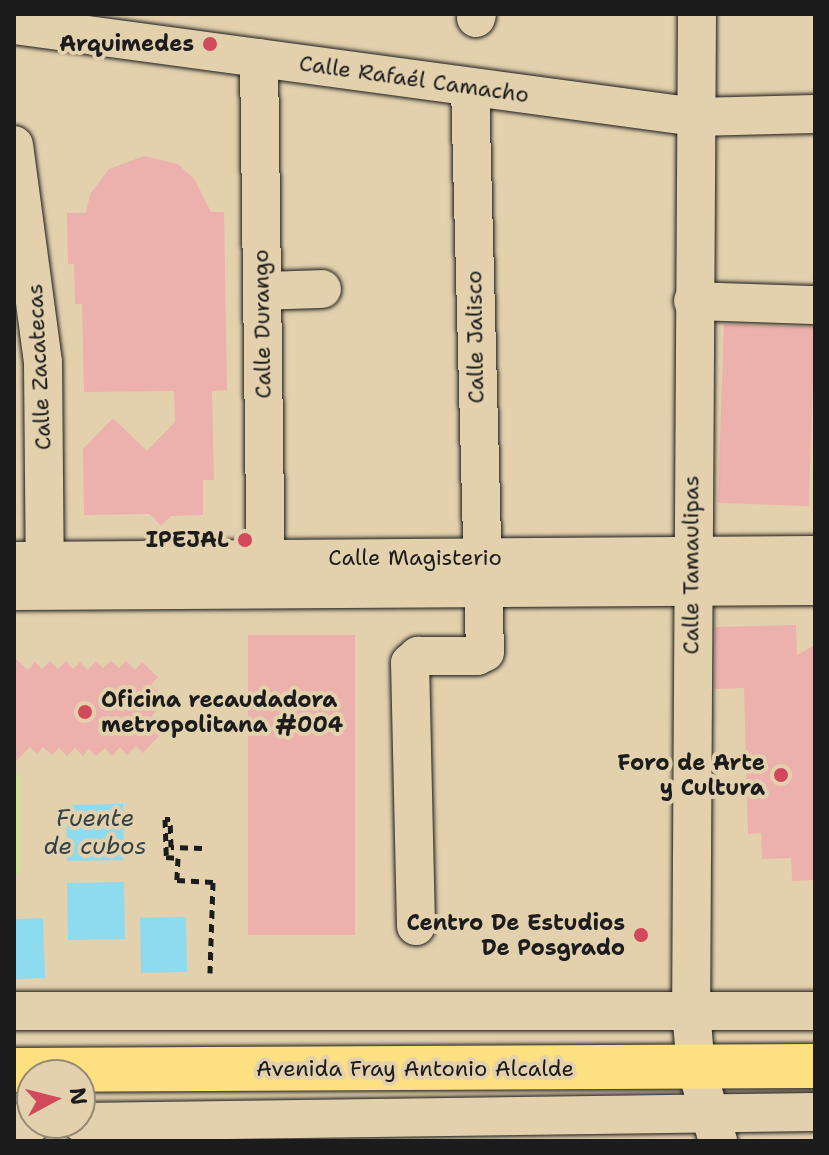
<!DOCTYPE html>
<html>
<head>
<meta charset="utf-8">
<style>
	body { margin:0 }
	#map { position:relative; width:829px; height:1155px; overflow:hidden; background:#e3d1ae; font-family:"Shantell Sans",sans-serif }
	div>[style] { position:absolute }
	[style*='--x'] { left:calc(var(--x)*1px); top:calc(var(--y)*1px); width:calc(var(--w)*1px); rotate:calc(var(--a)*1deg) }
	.green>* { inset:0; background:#cee196; transform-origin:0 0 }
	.water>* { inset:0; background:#8edaee; transform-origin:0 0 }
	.building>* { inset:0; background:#ecb1ac; transform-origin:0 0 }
	.path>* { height:5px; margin-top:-2.5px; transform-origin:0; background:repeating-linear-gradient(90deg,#1c1c1c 0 8px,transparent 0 14px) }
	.roads { filter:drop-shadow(0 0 2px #1c1c1c) drop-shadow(0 0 2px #1c1c1c) }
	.minor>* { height:38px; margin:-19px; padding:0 19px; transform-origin:19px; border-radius:19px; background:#e3d1ae }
	.major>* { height:44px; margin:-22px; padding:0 22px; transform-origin:22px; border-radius:22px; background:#fde080 }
	.dots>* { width:22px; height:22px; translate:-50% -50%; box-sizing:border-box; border:4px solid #e3d1ae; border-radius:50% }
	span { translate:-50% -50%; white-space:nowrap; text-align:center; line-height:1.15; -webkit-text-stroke:8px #e3d1ae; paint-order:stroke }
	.poi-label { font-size:22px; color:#1c1c1c; font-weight:700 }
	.right { translate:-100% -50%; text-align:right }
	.left { translate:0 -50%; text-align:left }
	.street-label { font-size:22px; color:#1c1c1c }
	.water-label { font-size:24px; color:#334246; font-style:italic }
	.frame { position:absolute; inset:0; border:16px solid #1c1c1c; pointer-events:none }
	.north { position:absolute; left:16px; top:1059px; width:80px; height:80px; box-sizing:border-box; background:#e3d1ae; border:2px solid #938974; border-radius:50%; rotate:83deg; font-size:22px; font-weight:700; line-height:32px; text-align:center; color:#1c1c1c }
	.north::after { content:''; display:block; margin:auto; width:28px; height:36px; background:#d1495b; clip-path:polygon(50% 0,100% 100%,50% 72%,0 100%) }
</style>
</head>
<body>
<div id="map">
	<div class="green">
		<div style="left:20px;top:775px;width:99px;height:6px;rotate:90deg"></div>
	</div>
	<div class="water">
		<div style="left:123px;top:804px;width:56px;height:57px;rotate:89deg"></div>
		<div style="left:124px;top:882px;width:57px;height:57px;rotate:89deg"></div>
		<div style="left:186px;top:917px;width:55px;height:46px;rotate:89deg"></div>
		<div style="left:43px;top:918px;width:60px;height:29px;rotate:88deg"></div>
	</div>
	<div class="building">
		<div style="clip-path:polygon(144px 156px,178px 164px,195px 180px,211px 212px,224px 212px,227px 390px,212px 391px,214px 480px,203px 480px,203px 515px,171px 516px,161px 526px,150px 514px,84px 515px,83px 449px,113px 418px,147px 451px,175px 422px,174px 391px,84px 392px,82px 304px,75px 304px,74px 264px,68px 264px,67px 213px,86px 213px,90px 194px,109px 169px)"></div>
		<div style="left:724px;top:324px;width:91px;height:179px;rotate:2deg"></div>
		<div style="clip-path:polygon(796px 625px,797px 655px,815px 645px,815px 880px,792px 881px,791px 858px,762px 859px,761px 833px,748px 834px,744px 688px,715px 689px,715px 627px)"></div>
		<div style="left:248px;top:635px;width:107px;height:300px"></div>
		<div style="clip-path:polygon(14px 657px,28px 670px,35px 662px,42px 669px,50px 661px,58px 669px,66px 661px,73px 669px,80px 662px,88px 670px,96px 661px,103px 668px,111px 661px,119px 668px,126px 661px,135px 670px,142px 662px,158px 677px,151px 685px,159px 692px,152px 700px,160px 708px,152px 715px,161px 723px,154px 731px,159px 736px,143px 753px,136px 746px,127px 755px,120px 747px,112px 756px,105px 748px,96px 756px,89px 749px,83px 756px,75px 748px,67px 756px,59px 748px,52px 755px,43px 747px,37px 754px,30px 747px,14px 763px)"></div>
	</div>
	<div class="path">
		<div style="--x:202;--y:848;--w:31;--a:-178"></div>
		<div style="--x:171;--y:847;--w:28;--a:-92"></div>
		<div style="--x:170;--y:819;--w:5;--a:180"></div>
		<div style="--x:165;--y:819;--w:38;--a:88"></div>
		<div style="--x:166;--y:857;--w:12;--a:5"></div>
		<div style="--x:178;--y:858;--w:22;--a:93"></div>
		<div style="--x:177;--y:880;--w:36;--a:3"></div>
		<div style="--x:213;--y:882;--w:91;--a:91.9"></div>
	</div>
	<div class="roads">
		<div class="minor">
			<div style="--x:697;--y:14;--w:997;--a:90.34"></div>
			<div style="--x:691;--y:1011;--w:57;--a:85"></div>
			<div style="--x:696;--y:1068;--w:76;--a:73.2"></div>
			<div style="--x:476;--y:18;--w:4;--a:-76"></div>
			<div style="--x:14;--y:25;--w:687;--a:7.69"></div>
			<div style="--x:695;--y:117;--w:120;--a:-1.4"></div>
			<div style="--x:259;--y:58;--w:525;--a:89.24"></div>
			<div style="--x:14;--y:145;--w:219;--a:82.4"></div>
			<div style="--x:43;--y:362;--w:222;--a:89.5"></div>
			<div style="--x:262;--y:291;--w:60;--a:-1.9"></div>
			<div style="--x:693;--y:301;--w:122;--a:1.9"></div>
			<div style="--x:14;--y:561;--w:801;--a:-0.43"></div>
			<div style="--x:14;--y:591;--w:801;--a:-0.36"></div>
			<div style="--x:416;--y:926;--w:263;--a:-91.3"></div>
			<div style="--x:410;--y:663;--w:11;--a:-41"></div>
			<div style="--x:418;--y:656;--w:59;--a:0"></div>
			<div style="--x:477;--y:656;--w:9;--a:-27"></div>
			<div style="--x:485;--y:652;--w:565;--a:-91.52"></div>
			<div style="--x:14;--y:1011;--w:801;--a:0"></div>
			<div style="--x:80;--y:1122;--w:735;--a:-0.78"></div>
			<div style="--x:14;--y:1123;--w:18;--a:0"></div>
		</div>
		<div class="major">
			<div style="--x:14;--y:1070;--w:801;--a:-0.29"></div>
		</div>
	</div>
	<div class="dots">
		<div style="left:210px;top:44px;background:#d1495b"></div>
		<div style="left:245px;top:540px;background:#d1495b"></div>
		<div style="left:85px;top:712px;background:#d1495b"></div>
		<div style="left:781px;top:775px;background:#d1495b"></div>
		<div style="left:641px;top:935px;background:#d1495b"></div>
	</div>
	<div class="poi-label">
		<span class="right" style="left:194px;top:44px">Arquimedes</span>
		<span class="right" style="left:229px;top:540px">IPEJAL</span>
		<span class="left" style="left:101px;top:712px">Oficina recaudadora<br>metropolitana #004</span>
		<span class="right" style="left:765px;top:775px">Foro de Arte<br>y Cultura</span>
		<span class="right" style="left:625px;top:935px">Centro De Estudios<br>De Posgrado</span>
	</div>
	<div class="street-label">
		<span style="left:414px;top:79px;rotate:8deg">Calle Rafaél Camacho</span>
		<span style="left:262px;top:324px;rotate:-91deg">Calle Durango</span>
		<span style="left:475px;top:337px;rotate:-91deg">Calle Jalisco</span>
		<span style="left:39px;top:367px;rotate:-93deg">Calle Zacatecas</span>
		<span style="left:415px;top:558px">Calle Magisterio</span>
		<span style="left:691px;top:565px;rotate:-90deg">Calle Tamaulipas</span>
		<span style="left:415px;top:1069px">Avenida Fray Antonio Alcalde</span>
	</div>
	<div class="water-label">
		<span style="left:95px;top:833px">Fuente<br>de cubos</span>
	</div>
	<div class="frame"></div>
	<div class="north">N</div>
</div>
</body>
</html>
